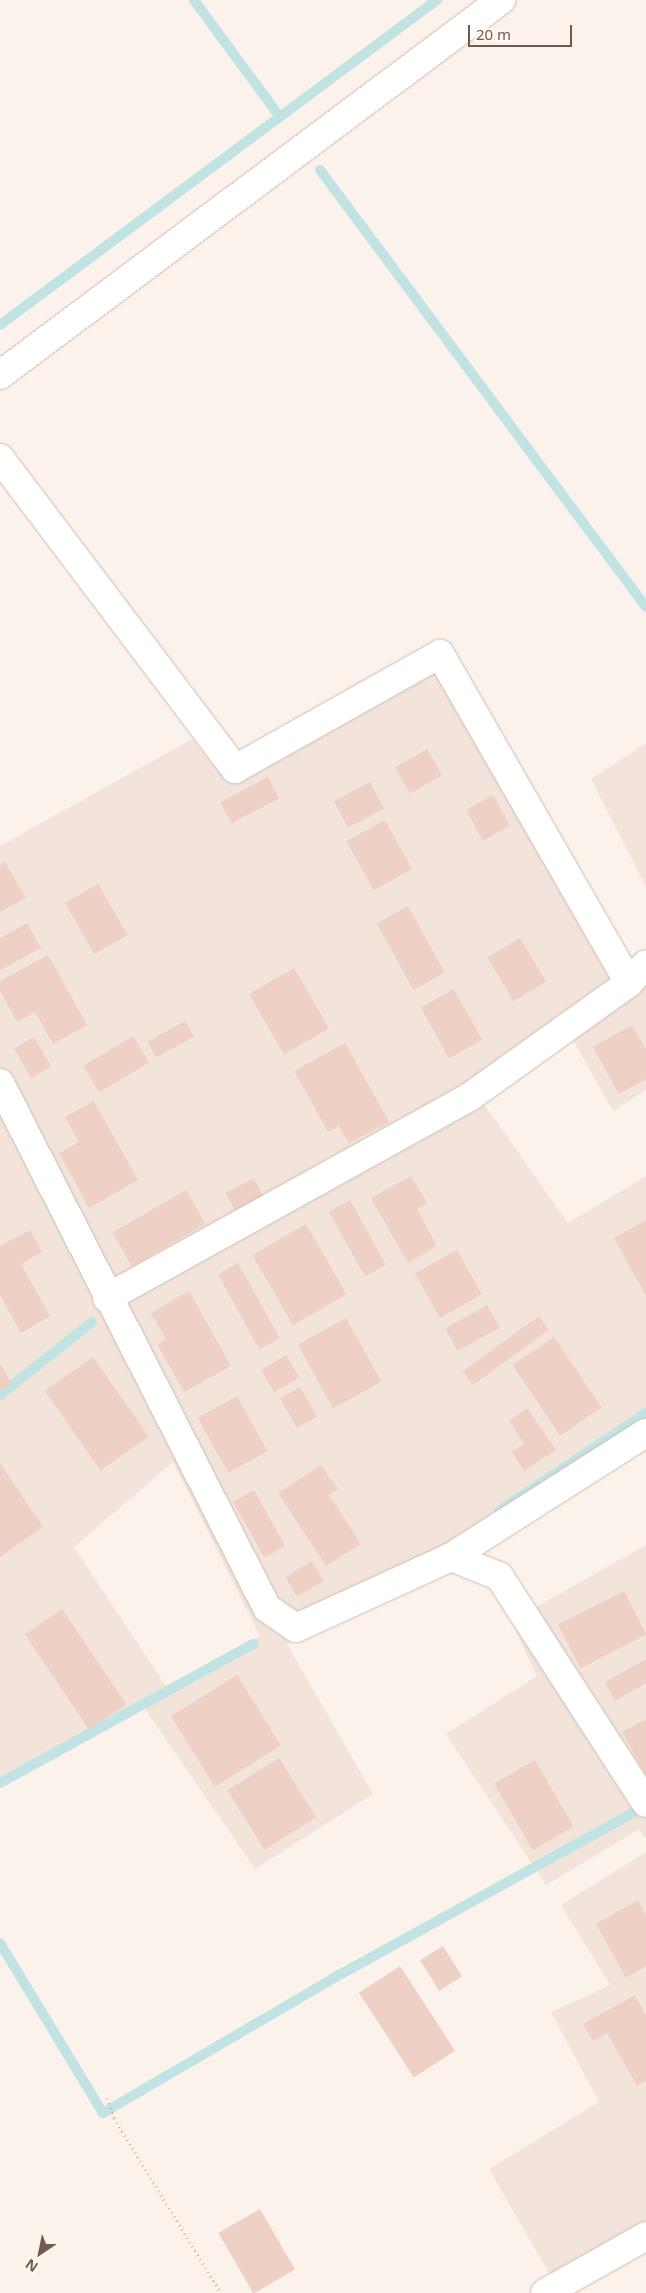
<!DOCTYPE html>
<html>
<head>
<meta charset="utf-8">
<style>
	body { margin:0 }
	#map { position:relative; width:646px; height:2293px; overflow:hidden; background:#fbf3eb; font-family:"Noto Sans",sans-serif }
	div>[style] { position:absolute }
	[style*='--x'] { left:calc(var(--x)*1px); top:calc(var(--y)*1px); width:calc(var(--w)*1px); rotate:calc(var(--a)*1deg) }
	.residential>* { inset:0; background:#f2e4da }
	.stream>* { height:10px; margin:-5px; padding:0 5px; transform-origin:5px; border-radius:5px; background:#c1e3e3 }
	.building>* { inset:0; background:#eed0c5; transform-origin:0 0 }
	.path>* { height:3px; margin-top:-1.5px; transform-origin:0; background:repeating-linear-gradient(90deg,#d3b3a8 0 1px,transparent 0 5px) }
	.roads { filter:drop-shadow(0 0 1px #cfbcb4) drop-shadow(0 0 1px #cfbcb4) }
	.street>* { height:28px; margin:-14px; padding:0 14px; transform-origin:14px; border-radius:14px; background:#fff }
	span { translate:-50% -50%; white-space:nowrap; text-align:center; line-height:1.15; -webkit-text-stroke:4px #fef7f2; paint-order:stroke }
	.north { position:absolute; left:15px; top:2228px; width:50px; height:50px; -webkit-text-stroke:4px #fef7f2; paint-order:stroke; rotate:214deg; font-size:14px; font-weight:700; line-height:20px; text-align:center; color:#745850 }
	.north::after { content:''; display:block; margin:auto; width:18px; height:22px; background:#745850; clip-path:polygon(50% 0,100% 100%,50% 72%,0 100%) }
	.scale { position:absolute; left:468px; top:25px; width:104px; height:22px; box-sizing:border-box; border:2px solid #745850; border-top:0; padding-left:6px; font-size:15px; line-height:18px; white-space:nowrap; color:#745850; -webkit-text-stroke:4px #fef7f2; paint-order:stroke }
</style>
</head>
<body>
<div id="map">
	<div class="residential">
		<div style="clip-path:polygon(evenodd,446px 642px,632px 969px,646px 952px,646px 1090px,613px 1111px,572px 1038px,484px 1104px,568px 1223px,646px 1176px,646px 1427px,454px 1562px,287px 1644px,373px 1794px,255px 1869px,143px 1706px,0 1786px,0 846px,192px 739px,217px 770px,446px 642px,173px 1462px,260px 1636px,166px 1686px,74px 1547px,173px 1462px)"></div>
		<div style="clip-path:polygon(646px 743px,646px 887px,591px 779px)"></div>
		<div style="clip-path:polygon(646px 1545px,646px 1839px,639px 1829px,546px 1885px,446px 1734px,537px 1676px,511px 1621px)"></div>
		<div style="clip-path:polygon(646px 1852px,646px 2245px,560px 2292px,489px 2169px,599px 2102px,551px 2012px,610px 1985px,561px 1905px)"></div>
	</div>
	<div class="stream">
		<div style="--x:194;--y:0;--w:145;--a:53.7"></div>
		<div style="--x:320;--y:170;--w:545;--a:53.28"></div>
		<div style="--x:0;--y:325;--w:545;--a:-36.64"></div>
		<div style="--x:0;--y:1395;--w:117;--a:-38.4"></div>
		<div style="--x:499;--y:1511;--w:177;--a:-33.7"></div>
		<div style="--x:0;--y:1783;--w:289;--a:-28.8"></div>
		<div style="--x:0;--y:1943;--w:199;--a:58.8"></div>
		<div style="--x:103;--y:2113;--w:265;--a:-30.3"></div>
		<div style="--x:332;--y:1979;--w:344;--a:-28.9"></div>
	</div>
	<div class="building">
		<div style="left:427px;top:749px;width:30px;height:37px;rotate:60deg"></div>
		<div style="left:268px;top:777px;width:24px;height:54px;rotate:62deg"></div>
		<div style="left:370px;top:782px;width:30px;height:41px;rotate:62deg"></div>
		<div style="left:493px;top:795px;width:35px;height:31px;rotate:61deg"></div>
		<div style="left:385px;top:820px;width:56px;height:44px;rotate:61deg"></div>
		<div style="clip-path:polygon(5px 862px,26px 898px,0 912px,0 865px)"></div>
		<div style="left:98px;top:884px;width:59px;height:38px;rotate:60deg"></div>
		<div style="left:408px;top:906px;width:76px;height:36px;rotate:61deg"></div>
		<div style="clip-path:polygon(27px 923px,41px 948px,0 970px,0 938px)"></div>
		<div style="left:520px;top:938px;width:51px;height:38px;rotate:59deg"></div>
		<div style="clip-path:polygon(48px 955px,87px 1025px,53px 1044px,35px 1012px,17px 1022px,0 991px,0 981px)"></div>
		<div style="left:294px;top:968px;width:70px;height:52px;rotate:60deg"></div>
		<div style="left:454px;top:989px;width:58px;height:38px;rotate:61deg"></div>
		<div style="left:185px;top:1021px;width:18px;height:43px;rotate:61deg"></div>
		<div style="clip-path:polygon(632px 1025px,646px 1049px,646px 1079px,619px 1094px,593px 1047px)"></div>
		<div style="left:133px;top:1036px;width:31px;height:58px;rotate:59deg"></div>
		<div style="left:34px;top:1037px;width:34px;height:23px;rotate:60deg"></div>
		<div style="clip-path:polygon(345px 1043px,389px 1122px,349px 1143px,339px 1126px,328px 1132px,294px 1071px)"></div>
		<div style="clip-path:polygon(94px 1101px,138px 1180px,89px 1208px,59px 1153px,79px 1142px,65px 1117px)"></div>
		<div style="clip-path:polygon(411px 1176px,427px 1203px,417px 1209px,437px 1246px,408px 1263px,371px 1198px)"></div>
		<div style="left:254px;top:1178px;width:20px;height:32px;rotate:63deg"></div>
		<div style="left:186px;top:1190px;width:39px;height:85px;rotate:60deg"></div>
		<div style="left:350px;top:1200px;width:74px;height:24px;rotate:61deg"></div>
		<div style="clip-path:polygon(646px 1220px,646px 1296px,614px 1238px)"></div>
		<div style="left:306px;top:1224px;width:81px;height:62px;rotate:60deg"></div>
		<div style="clip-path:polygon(30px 1230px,42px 1252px,21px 1264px,50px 1316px,21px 1333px,0 1295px,0 1246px)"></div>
		<div style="left:457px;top:1250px;width:51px;height:48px;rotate:61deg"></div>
		<div style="left:238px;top:1263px;width:86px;height:23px;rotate:61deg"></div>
		<div style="clip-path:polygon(189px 1291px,231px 1366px,184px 1392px,157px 1344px,166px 1339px,151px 1313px)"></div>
		<div style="left:487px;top:1305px;width:26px;height:48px;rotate:61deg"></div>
		<div style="left:539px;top:1316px;width:17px;height:94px;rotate:54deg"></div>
		<div style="left:346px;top:1318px;width:73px;height:55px;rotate:61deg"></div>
		<div style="left:554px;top:1337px;width:85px;height:50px;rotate:56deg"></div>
		<div style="left:286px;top:1355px;width:26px;height:29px;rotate:59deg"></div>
		<div style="left:93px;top:1357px;width:97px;height:59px;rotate:55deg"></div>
		<div style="clip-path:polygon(0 1363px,12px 1384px,0 1390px)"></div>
		<div style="left:300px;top:1387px;width:34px;height:23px;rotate:60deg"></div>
		<div style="left:237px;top:1396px;width:63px;height:45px;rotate:61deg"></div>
		<div style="clip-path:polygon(527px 1408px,556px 1450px,524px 1471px,512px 1452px,524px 1444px,509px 1421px)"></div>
		<div style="clip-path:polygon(0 1463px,43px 1527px,0 1557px)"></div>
		<div style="clip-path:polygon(321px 1465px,338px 1489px,329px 1495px,361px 1544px,326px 1566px,278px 1493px)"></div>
		<div style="left:254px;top:1490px;width:64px;height:24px;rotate:61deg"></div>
		<div style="left:312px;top:1561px;width:23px;height:31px;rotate:59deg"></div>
		<div style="left:624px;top:1591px;width:49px;height:74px;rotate:63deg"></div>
		<div style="left:62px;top:1609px;width:115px;height:45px;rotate:56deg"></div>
		<div style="clip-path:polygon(646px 1659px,646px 1683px,615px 1701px,605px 1682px)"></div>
		<div style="left:237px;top:1675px;width:83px;height:78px;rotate:58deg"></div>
		<div style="clip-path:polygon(646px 1719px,646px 1775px,622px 1732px)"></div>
		<div style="left:279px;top:1758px;width:70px;height:61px;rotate:58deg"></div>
		<div style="left:535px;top:1760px;width:77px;height:47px;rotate:60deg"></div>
		<div style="clip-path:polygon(638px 1900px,646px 1915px,646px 1966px,626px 1978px,596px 1924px)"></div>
		<div style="left:443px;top:1946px;width:36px;height:27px;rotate:58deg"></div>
		<div style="left:400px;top:1966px;width:101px;height:49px;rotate:57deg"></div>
		<div style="clip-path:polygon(635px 1995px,646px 2016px,646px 2081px,637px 2086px,607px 2033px,593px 2041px,583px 2024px)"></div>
		<div style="left:260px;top:2209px;width:70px;height:48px;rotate:60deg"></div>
	</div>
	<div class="path">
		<div style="--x:107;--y:2098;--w:21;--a:71"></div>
		<div style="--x:114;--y:2118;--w:205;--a:58.6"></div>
	</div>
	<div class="roads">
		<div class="street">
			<div style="--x:0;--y:375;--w:626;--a:-36.81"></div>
			<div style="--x:0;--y:458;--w:390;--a:52.9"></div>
			<div style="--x:235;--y:769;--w:235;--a:-29.3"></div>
			<div style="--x:440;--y:654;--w:379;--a:60.1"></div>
			<div style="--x:0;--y:1083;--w:589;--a:63.04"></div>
			<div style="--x:267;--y:1608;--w:35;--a:35"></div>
			<div style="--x:296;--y:1628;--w:170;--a:-24.6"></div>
			<div style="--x:451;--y:1557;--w:231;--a:-32.5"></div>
			<div style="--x:107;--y:1298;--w:416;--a:-29"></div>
			<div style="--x:471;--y:1096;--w:194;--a:-35.6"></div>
			<div style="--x:629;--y:983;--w:25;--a:-48"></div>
			<div style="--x:451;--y:1557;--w:52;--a:21.6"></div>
			<div style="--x:499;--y:1576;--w:270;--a:57.1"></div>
			<div style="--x:545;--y:2293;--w:116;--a:-29.4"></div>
		</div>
	</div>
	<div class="north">N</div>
	<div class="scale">20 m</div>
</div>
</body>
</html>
